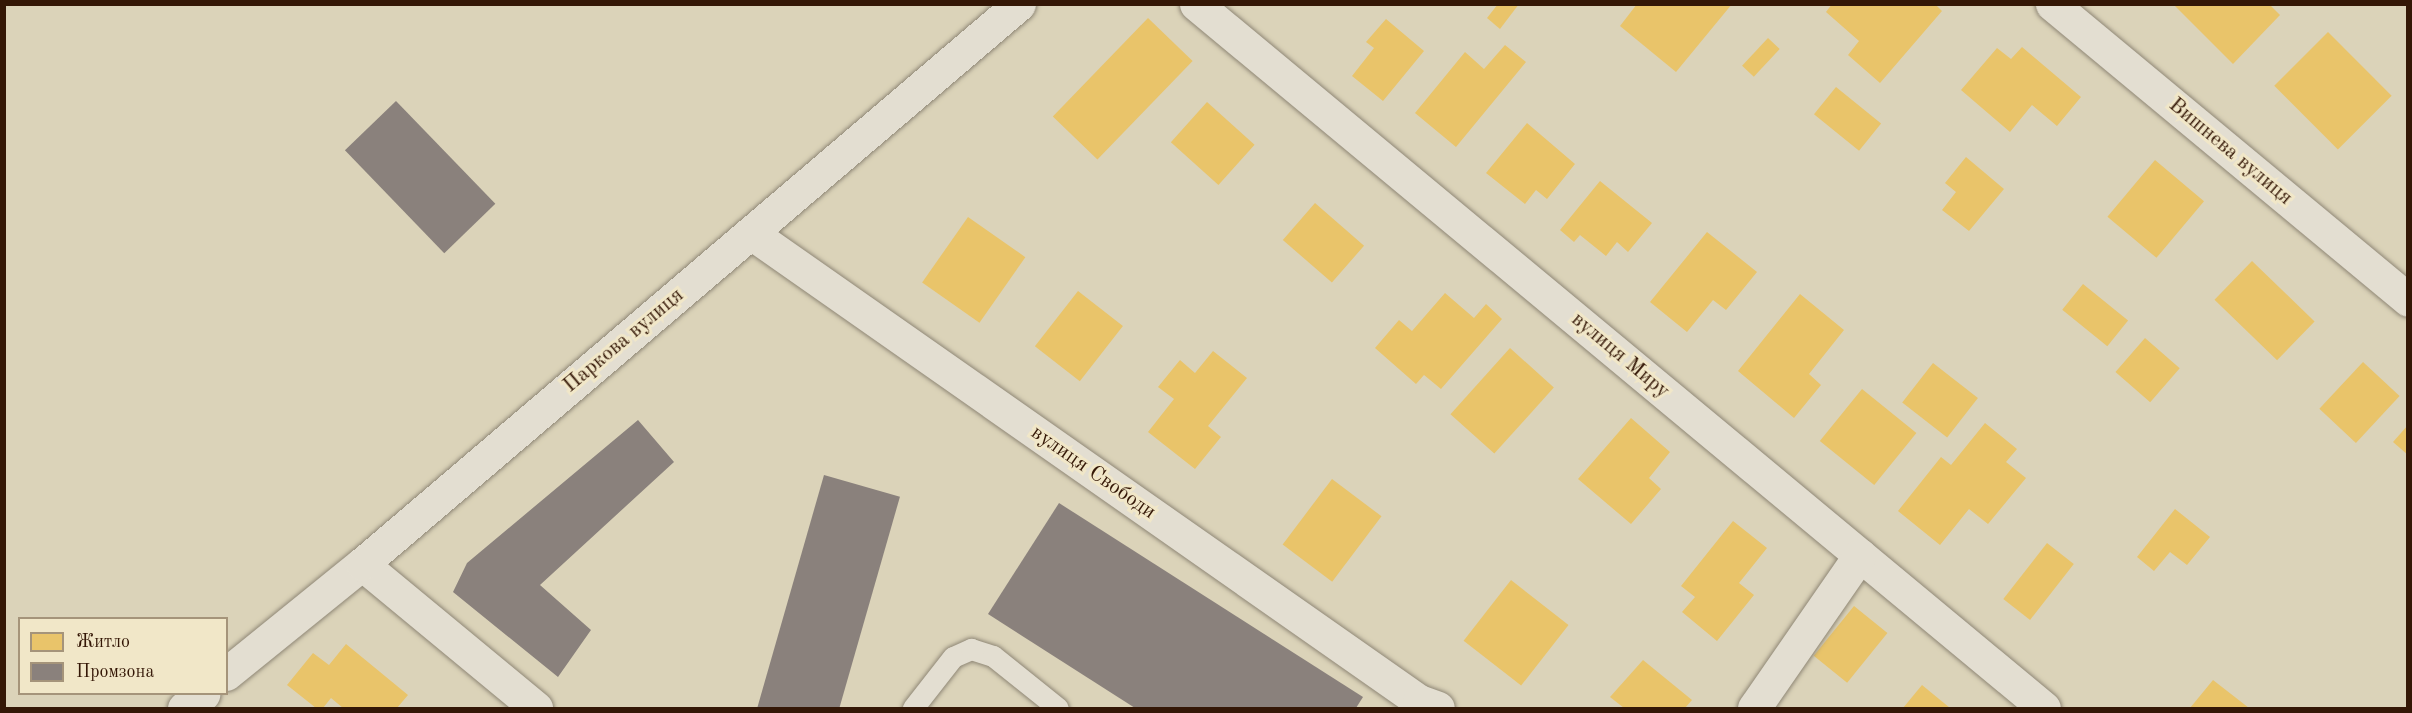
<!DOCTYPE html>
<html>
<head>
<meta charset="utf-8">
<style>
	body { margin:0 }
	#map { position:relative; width:2412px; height:713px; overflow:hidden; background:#dbd3b9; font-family:"Old Standard TT",serif }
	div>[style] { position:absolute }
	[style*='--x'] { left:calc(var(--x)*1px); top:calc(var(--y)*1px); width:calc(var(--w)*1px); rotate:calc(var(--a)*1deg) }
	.homes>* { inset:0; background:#e9c46a; transform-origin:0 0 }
	.industry>* { inset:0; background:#8a817c; transform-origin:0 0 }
	.roads { filter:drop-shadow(0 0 2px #8f8776) drop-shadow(0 0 2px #8f8776) }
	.service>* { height:21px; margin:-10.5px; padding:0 10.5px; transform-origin:10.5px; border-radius:10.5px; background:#e3ded1 }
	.minor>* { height:33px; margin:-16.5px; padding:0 16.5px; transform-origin:16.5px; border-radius:16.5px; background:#e3ded1 }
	span { translate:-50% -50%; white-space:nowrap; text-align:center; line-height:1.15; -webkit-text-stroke:6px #f1e7c8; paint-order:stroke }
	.street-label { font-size:21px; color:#341706 }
	.frame { position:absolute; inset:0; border:6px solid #341706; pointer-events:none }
	.legend { position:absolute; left:18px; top:617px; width:210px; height:78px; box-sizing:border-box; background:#f1e7c8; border:2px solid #a5947a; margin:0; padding:8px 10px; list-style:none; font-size:18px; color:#341706 }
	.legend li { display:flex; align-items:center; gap:12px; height:30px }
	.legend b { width:30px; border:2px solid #a5947a }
</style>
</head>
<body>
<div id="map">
	<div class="homes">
		<div style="clip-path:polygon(1498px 4px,1519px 4px,1500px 29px,1487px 18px)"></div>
		<div style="clip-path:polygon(1637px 4px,1732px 4px,1676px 72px,1620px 26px)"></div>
		<div style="clip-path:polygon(1832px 4px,1935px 4px,1942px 11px,1880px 83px,1848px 55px,1859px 41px,1826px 12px)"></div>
		<div style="clip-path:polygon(2173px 4px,2269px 4px,2280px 15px,2233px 64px)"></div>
		<div style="left:1148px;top:18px;width:62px;height:137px;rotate:44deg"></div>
		<div style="clip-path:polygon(1386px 19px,1424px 51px,1383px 101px,1352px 76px,1374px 48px,1366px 42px)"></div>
		<div style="left:2328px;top:32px;width:90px;height:76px;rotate:45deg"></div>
		<div style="left:1768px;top:38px;width:16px;height:38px;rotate:43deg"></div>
		<div style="clip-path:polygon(1505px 45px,1526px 62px,1456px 147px,1415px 113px,1465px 52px,1484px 69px)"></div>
		<div style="clip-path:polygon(2022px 47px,2081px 97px,2057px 126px,2032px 105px,2010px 132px,1961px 90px,1997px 48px,2011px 59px)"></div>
		<div style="left:1836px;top:87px;width:58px;height:35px;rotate:39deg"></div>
		<div style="left:1207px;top:102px;width:64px;height:54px;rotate:42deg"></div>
		<div style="clip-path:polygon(1527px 123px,1575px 164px,1547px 199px,1536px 190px,1525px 204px,1486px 173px)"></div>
		<div style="clip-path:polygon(1966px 157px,2004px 189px,1969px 231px,1942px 210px,1956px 192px,1945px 183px)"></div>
		<div style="left:2155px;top:160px;width:64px;height:74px;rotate:40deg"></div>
		<div style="clip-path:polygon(1600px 181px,1652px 223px,1628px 252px,1617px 242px,1606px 256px,1580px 235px,1574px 242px,1560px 230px)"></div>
		<div style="left:1315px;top:203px;width:65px;height:49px;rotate:41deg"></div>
		<div style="left:968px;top:217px;width:70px;height:80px;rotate:35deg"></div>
		<div style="clip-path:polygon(1707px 232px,1757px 272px,1726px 310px,1713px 300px,1687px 332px,1650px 302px)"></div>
		<div style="left:2252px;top:261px;width:87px;height:54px;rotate:44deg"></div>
		<div style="left:2083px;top:284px;width:58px;height:33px;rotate:39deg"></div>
		<div style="left:1078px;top:291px;width:57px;height:70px;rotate:38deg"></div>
		<div style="clip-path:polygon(1445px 293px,1474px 318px,1486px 304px,1502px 319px,1441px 389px,1424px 375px,1416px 384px,1375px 348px,1399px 320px,1412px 331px)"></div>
		<div style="clip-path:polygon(1800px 294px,1844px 330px,1809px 374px,1821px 385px,1794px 418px,1738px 371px)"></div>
		<div style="left:2145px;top:338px;width:46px;height:45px;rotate:41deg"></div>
		<div style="left:1510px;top:348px;width:59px;height:89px;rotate:42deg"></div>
		<div style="clip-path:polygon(1213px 351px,1247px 378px,1208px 426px,1221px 437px,1195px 469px,1148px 432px,1174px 399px,1158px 387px,1180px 360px,1195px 373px)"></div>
		<div style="left:2363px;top:362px;width:50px;height:64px;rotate:43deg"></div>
		<div style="left:1933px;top:363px;width:57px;height:50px;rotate:38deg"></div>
		<div style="left:1862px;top:389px;width:70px;height:67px;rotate:39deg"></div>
		<div style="clip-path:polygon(1631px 418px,1670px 452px,1649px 478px,1661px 489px,1631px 524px,1578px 479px)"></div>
		<div style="clip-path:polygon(1985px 423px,2017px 449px,2006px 462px,2026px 478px,1988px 524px,1969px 509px,1940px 545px,1898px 511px,1941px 457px,1951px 465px)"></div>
		<div style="clip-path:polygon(2408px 425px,2408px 455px,2393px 442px)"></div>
		<div style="left:1332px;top:479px;width:62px;height:82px;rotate:37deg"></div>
		<div style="clip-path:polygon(2175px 509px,2210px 537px,2187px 565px,2170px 552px,2154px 571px,2137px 557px)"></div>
		<div style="clip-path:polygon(1733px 521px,1767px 548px,1739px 583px,1754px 595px,1717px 641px,1682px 612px,1695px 597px,1681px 586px)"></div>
		<div style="left:2047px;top:543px;width:34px;height:71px;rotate:38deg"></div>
		<div style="left:1511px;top:580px;width:73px;height:77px;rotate:38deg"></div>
		<div style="left:1854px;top:606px;width:43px;height:64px;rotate:39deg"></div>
		<div style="clip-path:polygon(346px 644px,408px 695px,397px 708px,343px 708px,331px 698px,323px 708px,316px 708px,287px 685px,313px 653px,329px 665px)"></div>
		<div style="clip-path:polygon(1643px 660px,1692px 700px,1685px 708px,1624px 708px,1610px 697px)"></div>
		<div style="clip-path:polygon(2213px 680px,2249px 708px,2190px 708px)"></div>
		<div style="clip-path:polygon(1922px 685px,1950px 708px,1903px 708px)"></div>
	</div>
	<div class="industry">
		<div style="left:396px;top:101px;width:143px;height:71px;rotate:46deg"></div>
		<div style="clip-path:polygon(638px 420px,674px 462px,540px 585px,591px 630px,558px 677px,453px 592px,467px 563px)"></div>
		<div style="left:824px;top:475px;width:79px;height:242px;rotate:16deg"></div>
		<div style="clip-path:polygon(1059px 503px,1363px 697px,1356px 708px,1135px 708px,988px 614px)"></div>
	</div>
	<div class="roads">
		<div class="service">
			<div style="--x:913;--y:708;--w:65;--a:-51.9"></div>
			<div style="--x:953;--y:657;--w:20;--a:-24"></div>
			<div style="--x:971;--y:649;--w:23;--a:18"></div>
			<div style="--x:993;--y:656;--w:83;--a:38.7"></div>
		</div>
		<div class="minor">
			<div style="--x:1196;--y:4;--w:1102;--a:39.7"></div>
			<div style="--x:2052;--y:4;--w:463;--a:39.7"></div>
			<div style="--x:751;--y:233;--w:816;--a:35.02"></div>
			<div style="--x:1419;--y:701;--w:20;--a:20"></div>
			<div style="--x:362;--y:564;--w:226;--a:39.6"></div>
			<div style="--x:226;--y:674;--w:175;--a:-39"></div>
			<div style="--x:362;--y:564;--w:863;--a:-40.44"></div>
			<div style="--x:184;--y:708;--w:24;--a:-36"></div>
			<div style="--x:1754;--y:708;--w:186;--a:-55.3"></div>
		</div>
	</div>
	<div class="street-label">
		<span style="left:2230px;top:152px;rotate:40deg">Вишнева вулиця</span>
		<span style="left:624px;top:341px;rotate:-40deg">Паркова вулиця</span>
		<span style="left:1620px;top:356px;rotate:40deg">вулиця Миру</span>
		<span style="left:1093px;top:473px;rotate:35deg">вулиця Свободи</span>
	</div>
	<div class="frame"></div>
	<ul class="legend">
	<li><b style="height:16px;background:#e9c46a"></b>Житло</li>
	<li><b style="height:16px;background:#8a817c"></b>Промзона</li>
	</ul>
</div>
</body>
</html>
